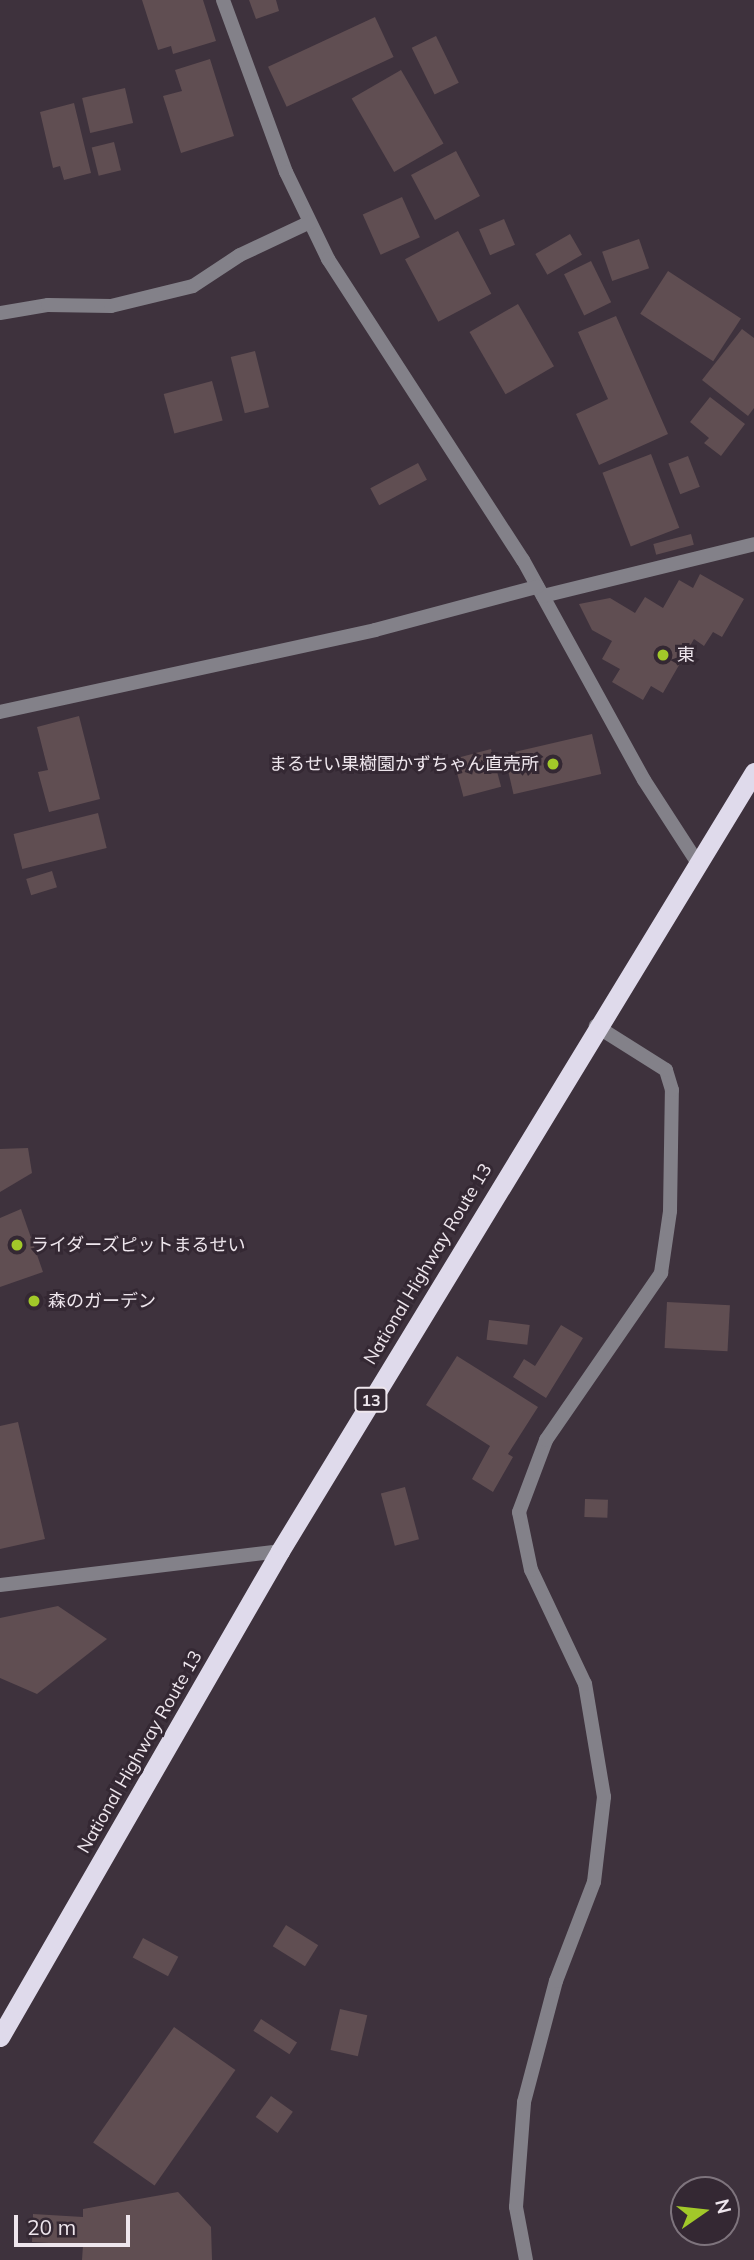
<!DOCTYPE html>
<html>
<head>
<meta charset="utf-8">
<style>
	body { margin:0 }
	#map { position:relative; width:754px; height:2260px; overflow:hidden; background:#3e323d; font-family:Mulish,"Noto Sans JP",sans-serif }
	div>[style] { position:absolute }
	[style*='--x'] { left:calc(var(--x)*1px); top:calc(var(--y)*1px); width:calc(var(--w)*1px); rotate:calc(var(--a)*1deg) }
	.building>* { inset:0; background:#604e52; transform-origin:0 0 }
	.minor>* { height:14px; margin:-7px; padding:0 7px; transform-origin:7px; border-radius:7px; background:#838189 }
	.trunk>* { height:19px; margin:-9.5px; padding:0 9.5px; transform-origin:9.5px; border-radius:9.5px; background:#dfdaeb }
	.dots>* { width:19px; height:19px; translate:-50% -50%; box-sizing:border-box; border:4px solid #342833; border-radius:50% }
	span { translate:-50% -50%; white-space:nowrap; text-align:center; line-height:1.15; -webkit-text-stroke:6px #342833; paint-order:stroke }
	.shield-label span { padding:2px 5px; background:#342833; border:2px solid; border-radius:5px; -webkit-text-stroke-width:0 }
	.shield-label { font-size:16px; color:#eee6ed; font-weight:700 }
	.poi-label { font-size:18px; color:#eee6ed }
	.left { translate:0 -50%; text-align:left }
	.right { translate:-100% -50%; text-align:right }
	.street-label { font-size:18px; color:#eee6ed }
	.north { position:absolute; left:670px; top:2176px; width:70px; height:70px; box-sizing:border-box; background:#342833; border:2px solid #7e747d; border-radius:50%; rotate:76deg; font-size:19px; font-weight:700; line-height:28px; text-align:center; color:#eee6ed }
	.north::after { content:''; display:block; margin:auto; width:24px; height:32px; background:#a2c929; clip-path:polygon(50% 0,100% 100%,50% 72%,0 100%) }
	.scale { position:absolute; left:14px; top:2215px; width:116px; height:32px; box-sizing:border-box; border:4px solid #eee6ed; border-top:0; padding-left:9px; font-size:21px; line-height:24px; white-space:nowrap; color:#eee6ed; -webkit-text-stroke:5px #342833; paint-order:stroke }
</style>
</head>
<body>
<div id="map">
	<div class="building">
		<div style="clip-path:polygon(142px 0,203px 0,216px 41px,173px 54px,171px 46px,158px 50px)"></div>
		<div style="clip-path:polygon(249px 0,276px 0,279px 11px,256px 19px)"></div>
		<div style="left:375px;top:17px;width:44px;height:118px;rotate:65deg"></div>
		<div style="left:436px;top:36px;width:52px;height:27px;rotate:64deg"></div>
		<div style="clip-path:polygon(210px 59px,234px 136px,181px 153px,163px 96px,182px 91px,175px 70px)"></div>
		<div style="left:401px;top:70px;width:85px;height:57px;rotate:60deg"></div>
		<div style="left:125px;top:88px;width:36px;height:44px;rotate:77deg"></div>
		<div style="clip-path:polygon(74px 103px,91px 173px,64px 180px,60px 166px,53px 168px,40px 112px)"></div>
		<div style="left:114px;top:142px;width:29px;height:23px;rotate:76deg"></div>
		<div style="left:456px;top:151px;width:51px;height:51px;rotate:62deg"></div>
		<div style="left:402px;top:197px;width:44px;height:43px;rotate:66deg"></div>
		<div style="left:504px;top:219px;width:28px;height:27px;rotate:67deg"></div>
		<div style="left:458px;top:231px;width:71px;height:60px;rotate:62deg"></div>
		<div style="left:570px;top:234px;width:24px;height:40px;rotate:60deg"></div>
		<div style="left:639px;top:239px;width:31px;height:39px;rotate:71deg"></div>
		<div style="left:591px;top:261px;width:46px;height:30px;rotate:64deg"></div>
		<div style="left:668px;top:271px;width:87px;height:51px;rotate:33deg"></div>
		<div style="left:518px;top:304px;width:72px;height:56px;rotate:60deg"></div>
		<div style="clip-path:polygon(616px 316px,668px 434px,599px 465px,576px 414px,608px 399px,578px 332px)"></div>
		<div style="clip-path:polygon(742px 329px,754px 338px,754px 408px,748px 416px,702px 380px)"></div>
		<div style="left:255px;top:351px;width:58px;height:25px;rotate:76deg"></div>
		<div style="left:212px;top:381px;width:41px;height:50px;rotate:75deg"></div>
		<div style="clip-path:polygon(710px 397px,745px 424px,721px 456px,704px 443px,709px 438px,690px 422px)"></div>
		<div style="left:651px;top:454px;width:79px;height:52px;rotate:69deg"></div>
		<div style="left:688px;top:456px;width:33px;height:21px;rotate:69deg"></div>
		<div style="left:418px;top:463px;width:19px;height:54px;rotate:62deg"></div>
		<div style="left:691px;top:534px;width:11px;height:39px;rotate:75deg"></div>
		<div style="clip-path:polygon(700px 574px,744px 599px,722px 637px,713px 632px,704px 646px,694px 639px,663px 693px,651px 686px,643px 700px,612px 682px,620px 669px,602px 659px,612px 641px,592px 630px,579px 604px,610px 598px,635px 613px,645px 597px,663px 608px,679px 580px,693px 588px)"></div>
		<div style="clip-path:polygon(79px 716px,100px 799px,49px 812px,38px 772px,48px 770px,37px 727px)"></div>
		<div style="left:592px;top:734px;width:41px;height:90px;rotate:77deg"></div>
		<div style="left:491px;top:749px;width:39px;height:39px;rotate:75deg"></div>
		<div style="left:98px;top:813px;width:36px;height:87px;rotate:76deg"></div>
		<div style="left:52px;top:871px;width:17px;height:27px;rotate:73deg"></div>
		<div style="clip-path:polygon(28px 1148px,32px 1173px,0 1192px,0 1149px)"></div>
		<div style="clip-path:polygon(21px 1209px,43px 1272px,0 1287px,0 1218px)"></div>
		<div style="left:667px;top:1302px;width:63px;height:46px;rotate:3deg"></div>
		<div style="left:489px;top:1320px;width:41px;height:20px;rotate:7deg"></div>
		<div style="clip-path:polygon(561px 1325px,583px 1338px,546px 1398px,513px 1377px,524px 1359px,535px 1366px)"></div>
		<div style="clip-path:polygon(457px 1356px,538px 1407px,508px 1454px,513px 1457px,493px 1492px,472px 1479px,490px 1446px,426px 1405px)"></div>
		<div style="clip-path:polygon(18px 1422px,45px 1539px,0 1549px,0 1426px)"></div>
		<div style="left:405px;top:1487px;width:54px;height:25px;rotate:75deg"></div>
		<div style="left:585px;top:1499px;width:23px;height:18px;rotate:2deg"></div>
		<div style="clip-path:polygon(58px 1606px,107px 1639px,37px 1694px,0 1678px,0 1618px)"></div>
		<div style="left:286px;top:1925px;width:38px;height:25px;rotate:32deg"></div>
		<div style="left:143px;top:1938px;width:40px;height:22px;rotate:28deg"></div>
		<div style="left:340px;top:2009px;width:28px;height:42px;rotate:13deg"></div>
		<div style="left:261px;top:2019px;width:43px;height:14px;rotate:33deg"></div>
		<div style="left:174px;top:2027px;width:75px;height:141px;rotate:35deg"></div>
		<div style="left:271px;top:2096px;width:27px;height:26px;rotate:36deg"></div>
		<div style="clip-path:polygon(178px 2192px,211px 2227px,212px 2260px,82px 2260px,83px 2245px,32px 2242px,33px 2214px,83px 2217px,83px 2209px)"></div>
	</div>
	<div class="minor">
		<div style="--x:223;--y:0;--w:183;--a:69.9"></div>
		<div style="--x:286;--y:172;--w:97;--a:64.2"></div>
		<div style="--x:328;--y:259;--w:359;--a:57.1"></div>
		<div style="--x:523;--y:560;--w:251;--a:61.2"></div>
		<div style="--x:644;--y:780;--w:98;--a:57.1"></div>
		<div style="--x:0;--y:313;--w:49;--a:-9.5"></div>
		<div style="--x:48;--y:305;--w:63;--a:0.9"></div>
		<div style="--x:111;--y:306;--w:84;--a:-13.7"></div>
		<div style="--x:193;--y:286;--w:56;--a:-33.4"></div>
		<div style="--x:240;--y:255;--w:77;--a:-25.2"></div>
		<div style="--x:543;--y:596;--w:217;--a:-13.8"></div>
		<div style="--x:0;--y:712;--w:384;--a:-12.3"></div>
		<div style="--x:375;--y:630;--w:168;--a:-14.9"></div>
		<div style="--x:0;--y:1585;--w:282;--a:-6.9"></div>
		<div style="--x:526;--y:2260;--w:54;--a:-100.7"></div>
		<div style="--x:516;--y:2207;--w:105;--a:-85.6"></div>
		<div style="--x:524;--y:2102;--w:125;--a:-75.2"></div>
		<div style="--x:556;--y:1981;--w:106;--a:-69"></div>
		<div style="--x:594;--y:1882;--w:86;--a:-83.3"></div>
		<div style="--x:604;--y:1797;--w:115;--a:-99.5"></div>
		<div style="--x:585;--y:1684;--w:126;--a:-115.3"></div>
		<div style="--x:531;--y:1570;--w:59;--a:-101.7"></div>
		<div style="--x:519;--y:1512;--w:77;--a:-69.4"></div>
		<div style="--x:546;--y:1440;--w:203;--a:-55.4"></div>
		<div style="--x:661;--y:1273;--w:63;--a:-81.7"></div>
		<div style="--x:670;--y:1211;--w:121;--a:-89.1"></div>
		<div style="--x:672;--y:1090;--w:21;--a:-107"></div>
		<div style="--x:666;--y:1070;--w:83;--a:-147.8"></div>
	</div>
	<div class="trunk">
		<div style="--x:0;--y:2037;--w:561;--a:-60.05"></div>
		<div style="--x:280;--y:1551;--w:912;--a:-58.68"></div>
	</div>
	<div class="dots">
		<div style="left:663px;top:655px;background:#a2c929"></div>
		<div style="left:553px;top:764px;background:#a2c929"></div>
		<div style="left:17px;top:1245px;background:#a2c929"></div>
		<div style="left:34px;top:1301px;background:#a2c929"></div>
	</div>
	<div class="shield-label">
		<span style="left:371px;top:1400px">13</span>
	</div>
	<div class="poi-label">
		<span class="left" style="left:677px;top:655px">東</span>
		<span class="right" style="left:539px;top:764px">まるせい果樹園かずちゃん直売所</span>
		<span class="left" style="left:31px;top:1245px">ライダーズピットまるせい</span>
		<span class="left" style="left:48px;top:1301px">森のガーデン</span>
	</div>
	<div class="street-label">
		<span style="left:428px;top:1264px;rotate:-59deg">National Highway Route 13</span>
		<span style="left:140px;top:1752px;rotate:-60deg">National Highway Route 13</span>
	</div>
	<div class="north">N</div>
	<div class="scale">20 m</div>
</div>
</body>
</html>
